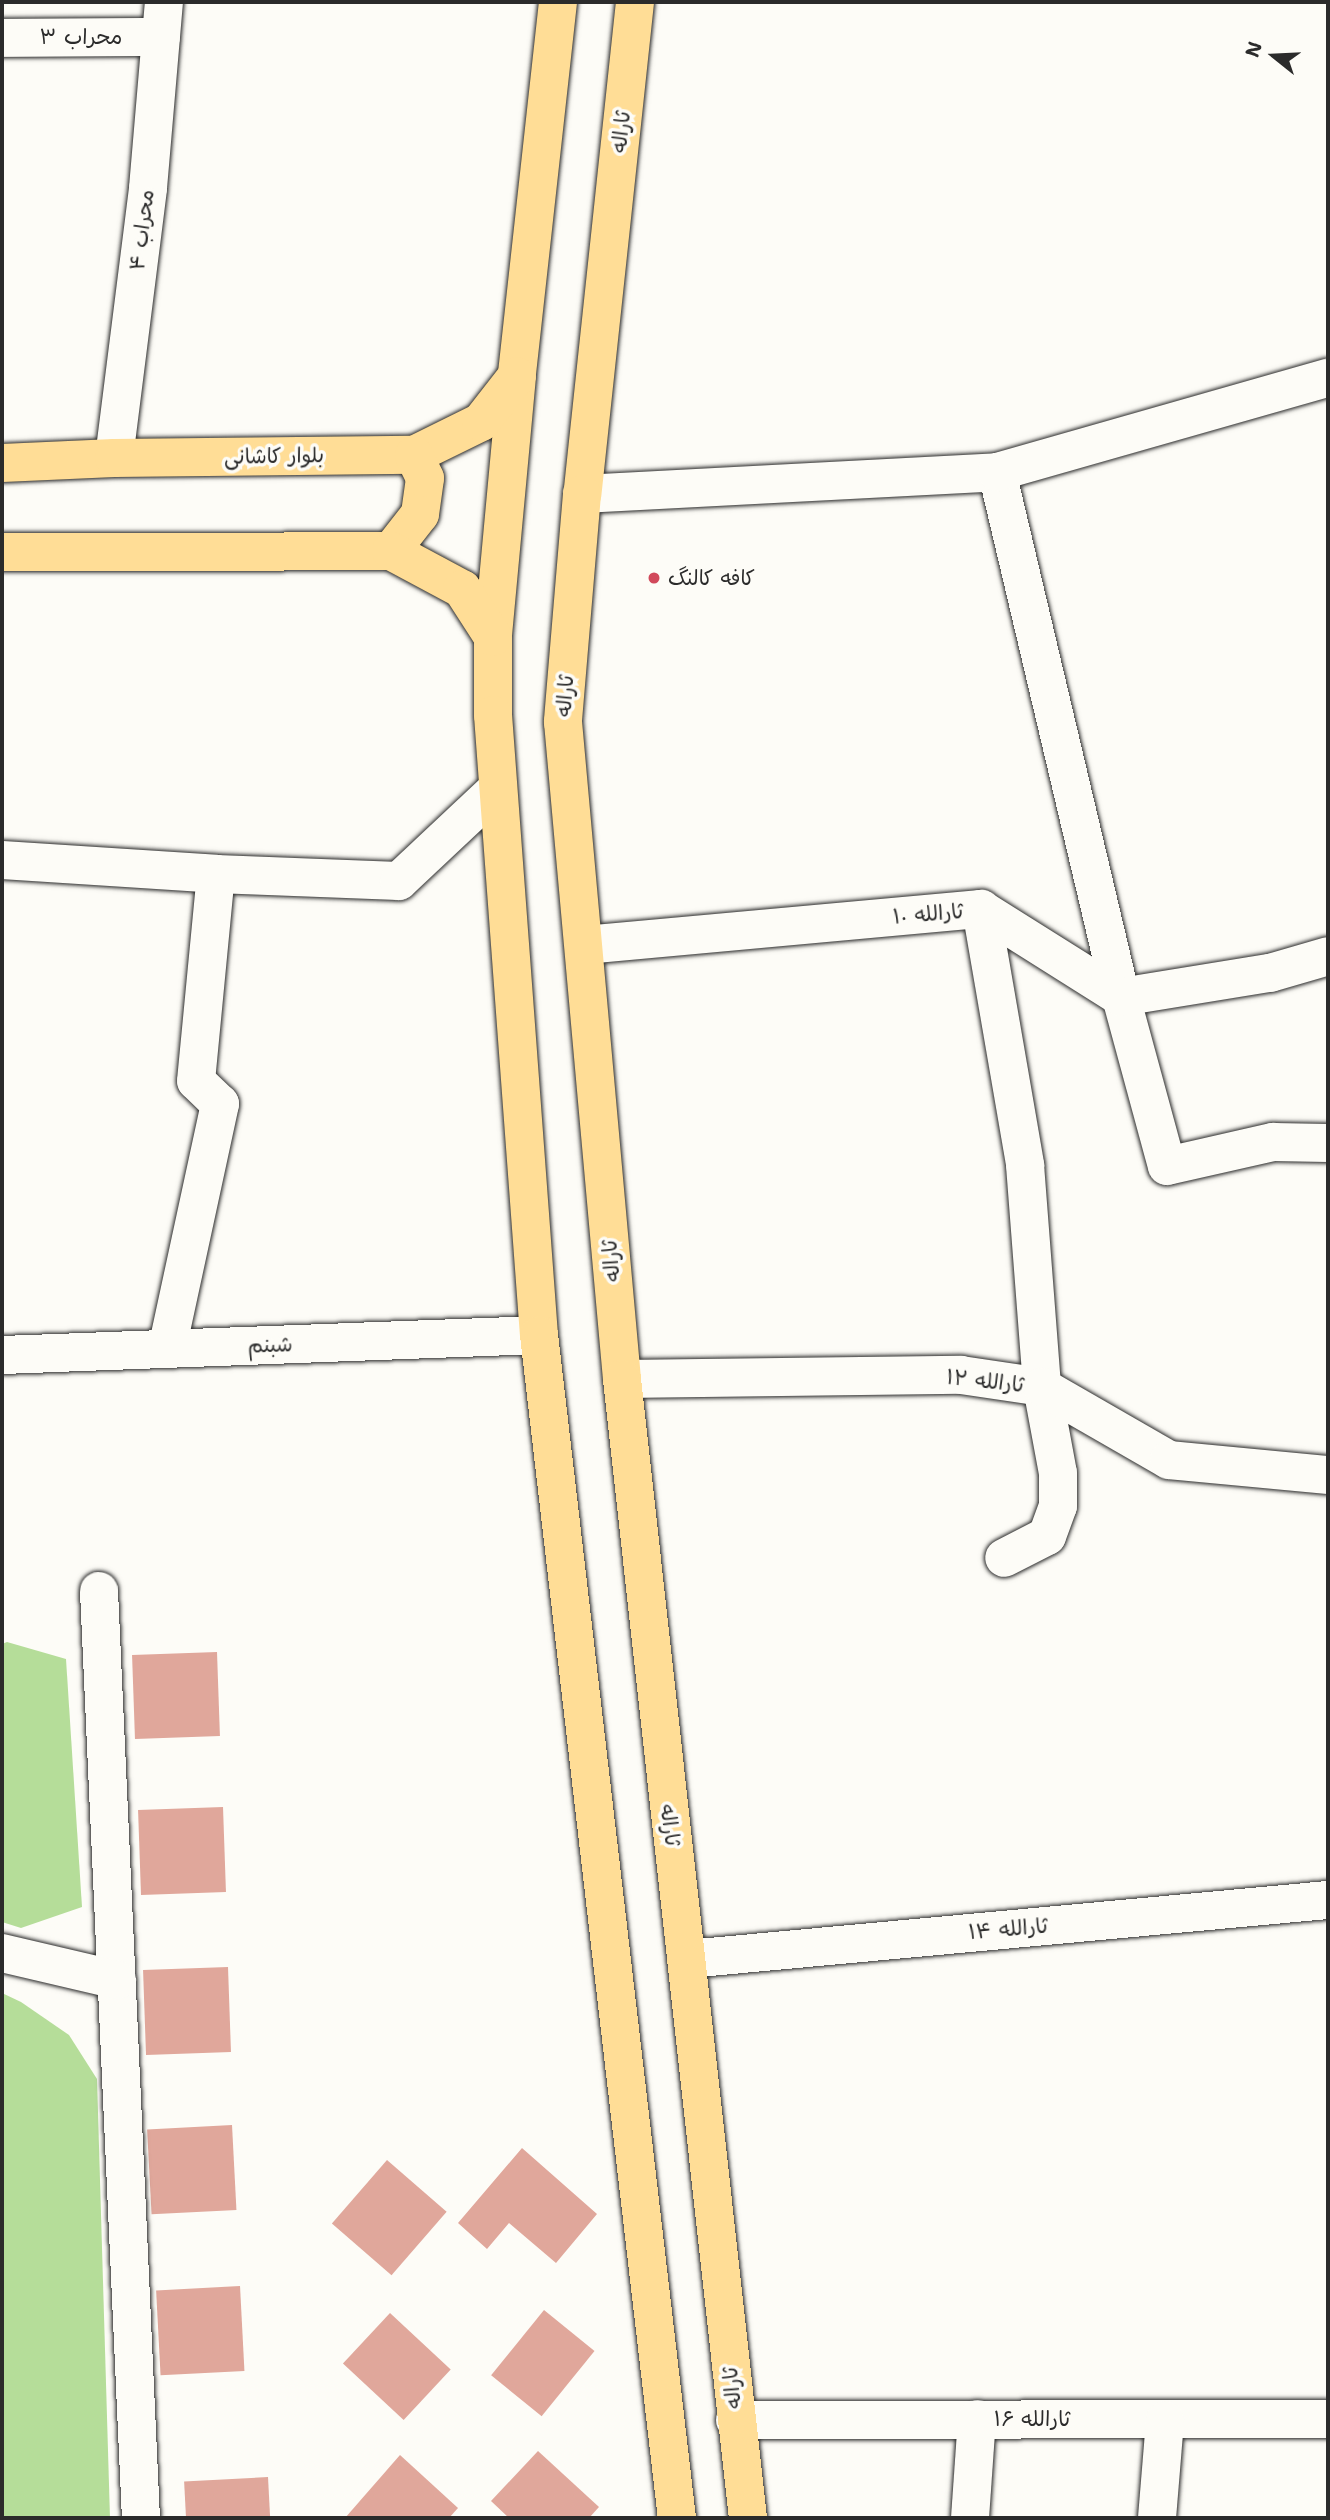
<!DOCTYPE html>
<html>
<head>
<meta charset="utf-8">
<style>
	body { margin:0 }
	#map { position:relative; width:1330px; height:2520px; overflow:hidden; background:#fdfcf7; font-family:"Shantell Sans","Playpen Sans Arabic",sans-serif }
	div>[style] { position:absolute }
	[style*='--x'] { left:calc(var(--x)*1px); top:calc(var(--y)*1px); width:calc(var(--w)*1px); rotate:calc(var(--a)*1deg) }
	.green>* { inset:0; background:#b5dd99 }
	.building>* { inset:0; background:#e0a79b; transform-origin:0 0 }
	.roads { filter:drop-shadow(0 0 2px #2b2b2b) drop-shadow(0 0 2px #2b2b2b) }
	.minor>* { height:38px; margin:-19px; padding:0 19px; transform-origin:19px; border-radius:19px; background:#fdfcf7 }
	.major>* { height:38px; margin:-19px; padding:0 19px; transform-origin:19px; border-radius:19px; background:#ffdd96 }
	.dots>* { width:19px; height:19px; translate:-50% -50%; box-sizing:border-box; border:4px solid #fdfcf7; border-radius:50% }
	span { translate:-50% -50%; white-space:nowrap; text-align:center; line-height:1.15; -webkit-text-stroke:7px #fdfcf7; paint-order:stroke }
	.street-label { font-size:21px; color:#2b2b2b }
	.poi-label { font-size:21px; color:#2b2b2b }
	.left { translate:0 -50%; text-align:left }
	.frame { position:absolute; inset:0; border:4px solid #2b2b2b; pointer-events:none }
	.north { position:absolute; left:1239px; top:21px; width:70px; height:70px; -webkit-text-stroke:5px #fdfcf7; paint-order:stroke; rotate:288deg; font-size:19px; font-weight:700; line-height:28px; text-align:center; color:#2b2b2b }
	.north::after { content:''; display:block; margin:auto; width:24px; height:32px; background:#2b2b2b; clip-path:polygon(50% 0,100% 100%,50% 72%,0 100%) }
</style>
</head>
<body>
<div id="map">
	<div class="green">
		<div style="clip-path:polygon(7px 1642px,66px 1659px,82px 1907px,21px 1928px,2px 1922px,2px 1644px)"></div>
		<div style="clip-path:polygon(2px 1993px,21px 2002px,69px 2035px,97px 2079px,110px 2518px,2px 2518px)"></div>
	</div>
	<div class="building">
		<div style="left:217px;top:1652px;width:84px;height:85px;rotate:88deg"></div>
		<div style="left:223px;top:1807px;width:85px;height:85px;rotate:88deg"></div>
		<div style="left:228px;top:1967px;width:85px;height:85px;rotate:88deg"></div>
		<div style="left:232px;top:2125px;width:85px;height:85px;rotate:87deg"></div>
		<div style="clip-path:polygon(522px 2148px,597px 2214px,556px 2263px,509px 2223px,487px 2249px,458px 2223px)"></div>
		<div style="left:387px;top:2160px;width:79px;height:84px;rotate:41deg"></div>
		<div style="left:240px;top:2286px;width:85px;height:84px;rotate:87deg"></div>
		<div style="left:544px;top:2310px;width:65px;height:84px;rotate:39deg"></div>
		<div style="left:390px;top:2313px;width:83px;height:69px;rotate:43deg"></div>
		<div style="clip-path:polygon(538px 2451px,599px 2507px,589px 2518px,509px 2518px,491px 2501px)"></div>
		<div style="clip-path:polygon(400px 2455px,458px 2508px,449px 2518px,345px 2518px)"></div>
		<div style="left:268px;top:2477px;width:41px;height:84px;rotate:87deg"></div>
	</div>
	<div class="roads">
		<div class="minor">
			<div style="--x:2;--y:38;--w:159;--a:-0.4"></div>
			<div style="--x:114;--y:458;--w:272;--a:-82.8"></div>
			<div style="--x:148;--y:188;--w:187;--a:-85.1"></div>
			<div style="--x:997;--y:472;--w:539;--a:76.71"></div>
			<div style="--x:1121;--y:997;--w:175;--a:74.8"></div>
			<div style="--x:1167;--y:1166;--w:109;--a:-12.8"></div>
			<div style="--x:1273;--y:1142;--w:55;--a:1"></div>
			<div style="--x:582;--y:494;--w:416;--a:-3"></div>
			<div style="--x:997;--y:472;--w:344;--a:-15.9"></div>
			<div style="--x:2;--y:860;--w:214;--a:3.7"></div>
			<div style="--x:216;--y:874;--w:183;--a:2.2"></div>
			<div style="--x:399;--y:881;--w:134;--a:-43.2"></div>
			<div style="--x:981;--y:909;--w:260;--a:80.2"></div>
			<div style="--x:1025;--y:1165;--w:223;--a:85.6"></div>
			<div style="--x:1042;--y:1387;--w:87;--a:79.5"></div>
			<div style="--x:1058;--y:1473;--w:33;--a:90"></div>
			<div style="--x:1058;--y:1506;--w:32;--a:110"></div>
			<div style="--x:1047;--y:1536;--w:48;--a:152.9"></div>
			<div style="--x:584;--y:945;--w:399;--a:-5.2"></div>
			<div style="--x:981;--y:909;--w:165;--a:32.2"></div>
			<div style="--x:1121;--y:997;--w:151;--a:-9.2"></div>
			<div style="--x:1270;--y:973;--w:60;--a:-16.3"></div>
			<div style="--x:167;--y:1349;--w:251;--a:-77.8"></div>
			<div style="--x:220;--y:1104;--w:33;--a:-136"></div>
			<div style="--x:196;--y:1081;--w:208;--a:-84.5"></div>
			<div style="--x:2;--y:1355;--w:537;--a:-2.13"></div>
			<div style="--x:622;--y:1379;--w:339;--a:-0.7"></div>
			<div style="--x:961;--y:1375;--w:82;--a:8.4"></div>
			<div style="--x:1042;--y:1387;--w:146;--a:29.9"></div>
			<div style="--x:1169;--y:1460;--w:160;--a:5.4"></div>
			<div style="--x:99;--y:1591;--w:928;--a:87.41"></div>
			<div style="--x:2;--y:1953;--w:118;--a:13.2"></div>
			<div style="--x:688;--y:1959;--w:643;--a:-5.27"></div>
			<div style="--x:735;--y:2420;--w:593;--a:-0.1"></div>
			<div style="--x:970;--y:2518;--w:99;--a:-86"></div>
			<div style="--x:1157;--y:2518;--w:98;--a:-85.3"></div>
		</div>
		<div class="major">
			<div style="--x:558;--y:2;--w:376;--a:96.3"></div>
			<div style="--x:517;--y:376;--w:262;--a:95.3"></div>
			<div style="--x:493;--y:637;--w:78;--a:90"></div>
			<div style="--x:493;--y:715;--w:622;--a:85.76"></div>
			<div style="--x:539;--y:1335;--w:1191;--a:83.35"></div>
			<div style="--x:635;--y:2;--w:495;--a:96.1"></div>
			<div style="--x:582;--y:494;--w:229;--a:94.8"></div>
			<div style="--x:563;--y:722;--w:660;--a:84.87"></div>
			<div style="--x:622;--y:1379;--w:1146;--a:83.69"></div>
			<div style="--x:2;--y:463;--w:112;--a:-2.6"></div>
			<div style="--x:114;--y:458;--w:300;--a:-0.6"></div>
			<div style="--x:414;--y:455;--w:75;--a:-26.2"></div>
			<div style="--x:481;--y:422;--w:58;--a:-52"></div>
			<div style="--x:391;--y:551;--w:47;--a:-51.9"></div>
			<div style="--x:420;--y:514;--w:36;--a:-82"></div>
			<div style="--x:425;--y:478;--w:25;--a:-116"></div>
			<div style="--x:2;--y:552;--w:389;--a:-0.1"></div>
			<div style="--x:391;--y:551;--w:81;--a:28.2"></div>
			<div style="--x:462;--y:589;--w:57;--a:57.1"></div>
		</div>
	</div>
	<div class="dots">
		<div style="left:654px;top:578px;background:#d1495b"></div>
	</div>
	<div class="street-label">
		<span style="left:81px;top:37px">محراب ۳</span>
		<span style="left:621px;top:132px;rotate:-84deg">ثاراله</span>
		<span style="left:142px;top:230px;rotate:-83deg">محراب ۴</span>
		<span style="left:274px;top:456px;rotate:-1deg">بلوار کاشانی</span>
		<span style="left:565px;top:696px;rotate:-86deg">ثاراله</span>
		<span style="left:928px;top:914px;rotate:-5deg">ثارالله ۱۰</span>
		<span style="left:611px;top:1261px;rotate:-95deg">ثاراله</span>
		<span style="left:270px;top:1345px;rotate:-2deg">شبنم</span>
		<span style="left:985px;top:1381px;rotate:6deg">ثارالله ۱۲</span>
		<span style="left:670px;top:1825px;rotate:82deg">ثاراله</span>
		<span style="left:1008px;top:1929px;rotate:-5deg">ثارالله ۱۴</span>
		<span style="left:732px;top:2388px;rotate:-96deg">ثاراله</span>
		<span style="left:1032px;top:2419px">ثارالله ۱۶</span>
	</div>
	<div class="poi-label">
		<span class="left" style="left:668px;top:578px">کافه کالنگ</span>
	</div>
	<div class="frame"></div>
	<div class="north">N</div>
</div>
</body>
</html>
